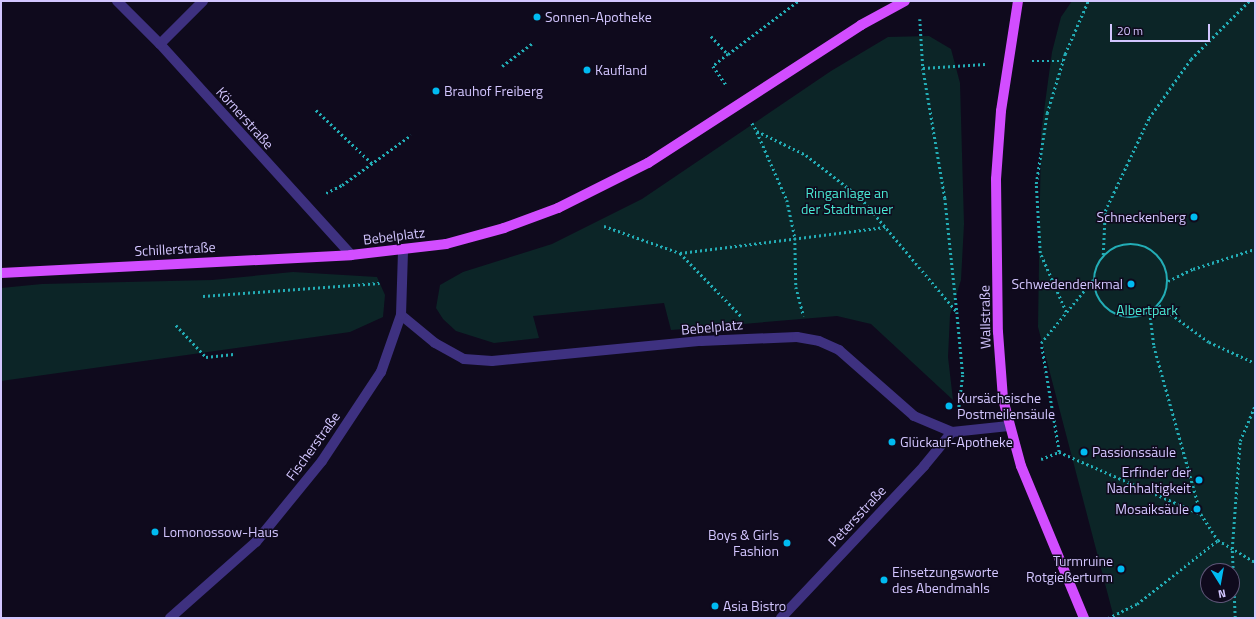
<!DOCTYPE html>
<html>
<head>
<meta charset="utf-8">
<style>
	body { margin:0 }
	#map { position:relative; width:1256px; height:619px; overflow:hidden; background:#0f0a1d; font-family:"Titillium Web",sans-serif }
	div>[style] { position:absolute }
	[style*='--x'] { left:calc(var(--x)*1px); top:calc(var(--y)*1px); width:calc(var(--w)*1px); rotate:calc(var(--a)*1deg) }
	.green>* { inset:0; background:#0c2527 }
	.path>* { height:2.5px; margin-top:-1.25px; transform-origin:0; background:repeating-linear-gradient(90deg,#23adb6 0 2px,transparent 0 5px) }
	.path>.ring { margin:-1.25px; padding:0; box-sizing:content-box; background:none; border:2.5px solid #23adb6; border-radius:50% }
	.minor>* { height:10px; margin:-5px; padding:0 5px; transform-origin:5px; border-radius:5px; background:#3e3180 }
	.major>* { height:10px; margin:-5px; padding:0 5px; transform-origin:5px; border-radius:5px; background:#d24dff }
	.dots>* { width:11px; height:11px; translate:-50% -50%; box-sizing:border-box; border:2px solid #0f0a1d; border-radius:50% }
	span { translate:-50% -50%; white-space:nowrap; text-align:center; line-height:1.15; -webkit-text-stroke:3px #0f0a1d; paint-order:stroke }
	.poi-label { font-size:14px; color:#d3c6ff }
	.left { translate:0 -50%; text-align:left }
	.right { translate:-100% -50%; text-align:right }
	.street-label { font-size:14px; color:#d3c6ff }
	.park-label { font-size:14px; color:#49e8d3 }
	.frame { position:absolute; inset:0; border:2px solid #d3c6ff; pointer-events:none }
	.north { position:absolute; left:1200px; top:563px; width:40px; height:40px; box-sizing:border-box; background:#0f0a1d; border:1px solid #5d5577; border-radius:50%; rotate:169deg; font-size:11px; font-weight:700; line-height:16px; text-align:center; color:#d3c6ff }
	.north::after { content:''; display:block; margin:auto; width:14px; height:18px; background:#00bbf1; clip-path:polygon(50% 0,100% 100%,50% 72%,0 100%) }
	.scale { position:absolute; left:1110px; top:24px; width:100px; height:18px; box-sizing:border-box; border:2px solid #d3c6ff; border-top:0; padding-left:5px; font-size:12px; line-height:14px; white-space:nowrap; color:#d3c6ff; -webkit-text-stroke:3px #0f0a1d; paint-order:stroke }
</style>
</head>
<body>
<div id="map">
	<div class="green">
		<div style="clip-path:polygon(evenodd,1072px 1px,1255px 1px,1255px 618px,1114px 618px,1038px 327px,1041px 133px,1052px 52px,1061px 17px,1072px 1px,1208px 571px,1232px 571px,1232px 595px,1208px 595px,1208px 571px)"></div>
		<div style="clip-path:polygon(929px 36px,951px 49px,960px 83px,964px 224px,961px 280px,950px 315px,948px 357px,953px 400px,871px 324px,837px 316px,671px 330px,664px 303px,533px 316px,539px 338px,494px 343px,456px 331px,443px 319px,436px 308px,440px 285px,463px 272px,552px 244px,642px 199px,831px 71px,888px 37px)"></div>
		<div style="clip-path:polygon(293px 272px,377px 277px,385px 295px,383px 317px,350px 332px,1px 381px,1px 288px,42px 284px,212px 280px)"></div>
	</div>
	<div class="path">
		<div style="--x:920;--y:19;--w:49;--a:86.5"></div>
		<div style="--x:923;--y:68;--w:132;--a:80.4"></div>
		<div style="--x:945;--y:198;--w:115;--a:84"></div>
		<div style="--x:957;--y:312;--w:63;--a:84.6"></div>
		<div style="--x:963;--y:375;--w:34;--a:97"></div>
		<div style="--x:711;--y:36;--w:25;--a:47"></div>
		<div style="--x:728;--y:54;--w:19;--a:141"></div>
		<div style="--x:713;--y:66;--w:24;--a:55"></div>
		<div style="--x:728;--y:54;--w:88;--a:-37.1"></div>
		<div style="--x:1032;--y:61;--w:31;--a:0"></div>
		<div style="--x:502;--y:66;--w:38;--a:-37"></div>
		<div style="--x:923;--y:68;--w:62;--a:-3.7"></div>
		<div style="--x:316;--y:110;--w:79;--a:43.5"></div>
		<div style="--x:752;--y:123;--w:9;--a:58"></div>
		<div style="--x:757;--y:131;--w:55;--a:26.1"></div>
		<div style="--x:806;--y:155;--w:70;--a:38"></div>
		<div style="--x:861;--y:198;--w:149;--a:49.9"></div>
		<div style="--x:757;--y:132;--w:74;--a:66.2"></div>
		<div style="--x:787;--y:200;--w:39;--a:78"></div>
		<div style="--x:795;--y:238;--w:49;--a:88.8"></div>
		<div style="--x:796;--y:287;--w:30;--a:75"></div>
		<div style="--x:326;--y:193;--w:18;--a:-27"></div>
		<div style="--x:342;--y:185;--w:85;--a:-35.9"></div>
		<div style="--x:604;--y:226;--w:81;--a:19.6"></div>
		<div style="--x:680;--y:253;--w:88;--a:45.9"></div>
		<div class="ring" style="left:1094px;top:244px;width:71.5px;height:71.5px"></div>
		<div style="--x:680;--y:253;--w:207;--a:-7.2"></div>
		<div style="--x:1103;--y:255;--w:44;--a:-87.4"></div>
		<div style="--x:1105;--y:211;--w:103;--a:-64.7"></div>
		<div style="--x:1149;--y:118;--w:72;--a:-54.6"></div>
		<div style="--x:1191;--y:59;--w:82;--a:-45"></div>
		<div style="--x:1168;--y:281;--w:28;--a:-26"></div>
		<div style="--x:1193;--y:269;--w:65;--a:-17.9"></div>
		<div style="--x:203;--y:296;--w:177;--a:-4.2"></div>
		<div style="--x:1159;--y:305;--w:62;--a:36.5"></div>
		<div style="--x:1209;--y:342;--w:51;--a:24.5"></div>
		<div style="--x:1066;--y:312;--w:64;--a:-113.8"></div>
		<div style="--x:1040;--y:253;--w:69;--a:-93.3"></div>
		<div style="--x:1036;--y:184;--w:72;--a:-81.2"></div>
		<div style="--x:1047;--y:113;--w:62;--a:-73"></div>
		<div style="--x:1065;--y:54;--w:58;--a:-66.5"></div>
		<div style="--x:1150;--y:313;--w:33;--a:83"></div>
		<div style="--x:1154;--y:346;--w:174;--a:74.4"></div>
		<div style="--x:1201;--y:514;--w:31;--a:57"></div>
		<div style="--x:1218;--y:540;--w:43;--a:30.7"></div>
		<div style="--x:176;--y:325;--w:44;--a:46.8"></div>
		<div style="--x:206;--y:357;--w:28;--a:-6"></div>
		<div style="--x:1059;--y:452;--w:110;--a:-99.4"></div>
		<div style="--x:1041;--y:343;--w:82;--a:-50.5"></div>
		<div style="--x:1041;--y:459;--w:19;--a:-21"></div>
		<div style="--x:1059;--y:452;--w:155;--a:23.6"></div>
		<div style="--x:1108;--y:618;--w:32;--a:-26"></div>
		<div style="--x:1137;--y:604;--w:103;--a:-38.3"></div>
		<div style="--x:1235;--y:618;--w:69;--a:-92.5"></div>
		<div style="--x:1232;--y:549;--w:108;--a:-85.8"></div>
		<div style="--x:1240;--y:441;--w:39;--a:-67"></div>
	</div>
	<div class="minor">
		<div style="--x:117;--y:1;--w:61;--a:45"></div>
		<div style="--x:160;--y:44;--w:285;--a:47.8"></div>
		<div style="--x:160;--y:44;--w:61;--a:-45"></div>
		<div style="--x:401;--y:315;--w:44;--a:39.5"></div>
		<div style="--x:435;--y:343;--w:33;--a:29"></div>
		<div style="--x:464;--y:359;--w:28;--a:4"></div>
		<div style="--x:492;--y:361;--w:210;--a:-5.5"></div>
		<div style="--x:701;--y:341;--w:96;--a:-2.4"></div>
		<div style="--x:797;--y:337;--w:22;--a:10"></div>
		<div style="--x:819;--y:341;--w:22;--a:24"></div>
		<div style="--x:839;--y:350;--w:100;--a:41.3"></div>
		<div style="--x:914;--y:416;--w:41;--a:22.8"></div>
		<div style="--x:952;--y:432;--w:57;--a:-6"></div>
		<div style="--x:170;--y:618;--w:115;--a:-41.5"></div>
		<div style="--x:256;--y:542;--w:104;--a:-50.8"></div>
		<div style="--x:322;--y:461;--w:107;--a:-56.5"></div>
		<div style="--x:381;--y:372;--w:60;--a:-70.7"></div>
		<div style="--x:401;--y:315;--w:65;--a:-88.2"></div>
		<div style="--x:781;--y:618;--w:209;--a:-46.7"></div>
		<div style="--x:924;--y:466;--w:44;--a:-50.5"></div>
	</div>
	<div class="major">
		<div style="--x:1018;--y:1;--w:111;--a:98.8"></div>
		<div style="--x:1001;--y:111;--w:68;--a:94.2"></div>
		<div style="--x:996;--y:179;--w:153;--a:89.3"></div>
		<div style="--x:998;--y:332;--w:67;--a:85.7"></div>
		<div style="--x:1003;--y:399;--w:69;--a:75"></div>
		<div style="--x:1021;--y:466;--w:165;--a:67.5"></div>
		<div style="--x:1;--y:273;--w:350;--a:-2.9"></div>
		<div style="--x:351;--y:255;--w:96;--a:-6.6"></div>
		<div style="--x:446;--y:244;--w:60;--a:-15.4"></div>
		<div style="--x:504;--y:228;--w:58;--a:-20.3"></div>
		<div style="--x:558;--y:208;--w:101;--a:-26.6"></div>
		<div style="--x:648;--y:163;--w:254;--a:-32.9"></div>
		<div style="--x:861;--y:25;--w:50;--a:-28.6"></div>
	</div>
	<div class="dots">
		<div style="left:537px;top:17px;background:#00bbf1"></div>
		<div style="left:587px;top:70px;background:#00bbf1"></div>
		<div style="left:436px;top:91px;background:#00bbf1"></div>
		<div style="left:1194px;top:217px;background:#00bbf1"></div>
		<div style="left:1131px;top:284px;background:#00bbf1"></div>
		<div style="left:949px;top:406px;background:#00bbf1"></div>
		<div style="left:892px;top:442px;background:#00bbf1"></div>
		<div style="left:1084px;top:452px;background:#00bbf1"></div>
		<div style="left:1199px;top:480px;background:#00bbf1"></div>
		<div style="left:1197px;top:509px;background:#00bbf1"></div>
		<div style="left:155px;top:532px;background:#00bbf1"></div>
		<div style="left:787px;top:543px;background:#00bbf1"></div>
		<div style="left:1121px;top:569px;background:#00bbf1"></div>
		<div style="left:884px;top:580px;background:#00bbf1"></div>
		<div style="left:715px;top:606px;background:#00bbf1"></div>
	</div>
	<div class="poi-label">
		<span class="left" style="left:545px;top:17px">Sonnen-Apotheke</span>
		<span class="left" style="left:595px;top:70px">Kaufland</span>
		<span class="left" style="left:444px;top:91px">Brauhof Freiberg</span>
		<span class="right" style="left:1186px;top:217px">Schneckenberg</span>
		<span class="right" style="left:1123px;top:284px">Schwedendenkmal</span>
		<span class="left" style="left:957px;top:406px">Kursächsische<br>Postmeilensäule</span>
		<span class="left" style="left:900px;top:442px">Glückauf-Apotheke</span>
		<span class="left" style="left:1092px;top:452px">Passionssäule</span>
		<span class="right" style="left:1191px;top:480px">Erfinder der<br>Nachhaltigkeit</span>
		<span class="right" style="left:1189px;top:509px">Mosaiksäule</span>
		<span class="left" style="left:163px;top:532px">Lomonossow-Haus</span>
		<span class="right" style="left:779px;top:543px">Boys &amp; Girls<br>Fashion</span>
		<span class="right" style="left:1113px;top:569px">Turmruine<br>Rotgießerturm</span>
		<span class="left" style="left:892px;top:580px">Einsetzungsworte<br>des Abendmahls</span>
		<span class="left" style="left:723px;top:606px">Asia Bistro</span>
	</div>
	<div class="street-label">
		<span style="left:245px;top:118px;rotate:48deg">Körnerstraße</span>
		<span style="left:394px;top:236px;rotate:-7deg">Bebelplatz</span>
		<span style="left:175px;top:249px;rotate:-3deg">Schillerstraße</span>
		<span style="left:985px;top:317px;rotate:-91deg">Wallstraße</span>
		<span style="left:712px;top:327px;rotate:-5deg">Bebelplatz</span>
		<span style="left:313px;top:446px;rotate:-54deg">Fischerstraße</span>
		<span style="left:857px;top:516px;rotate:-47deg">Petersstraße</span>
	</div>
	<div class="park-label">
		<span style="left:847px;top:201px">Ringanlage an<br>der Stadtmauer</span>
		<span style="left:1147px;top:310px">Albertpark</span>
	</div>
	<div class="frame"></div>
	<div class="north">N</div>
	<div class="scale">20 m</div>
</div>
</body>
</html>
